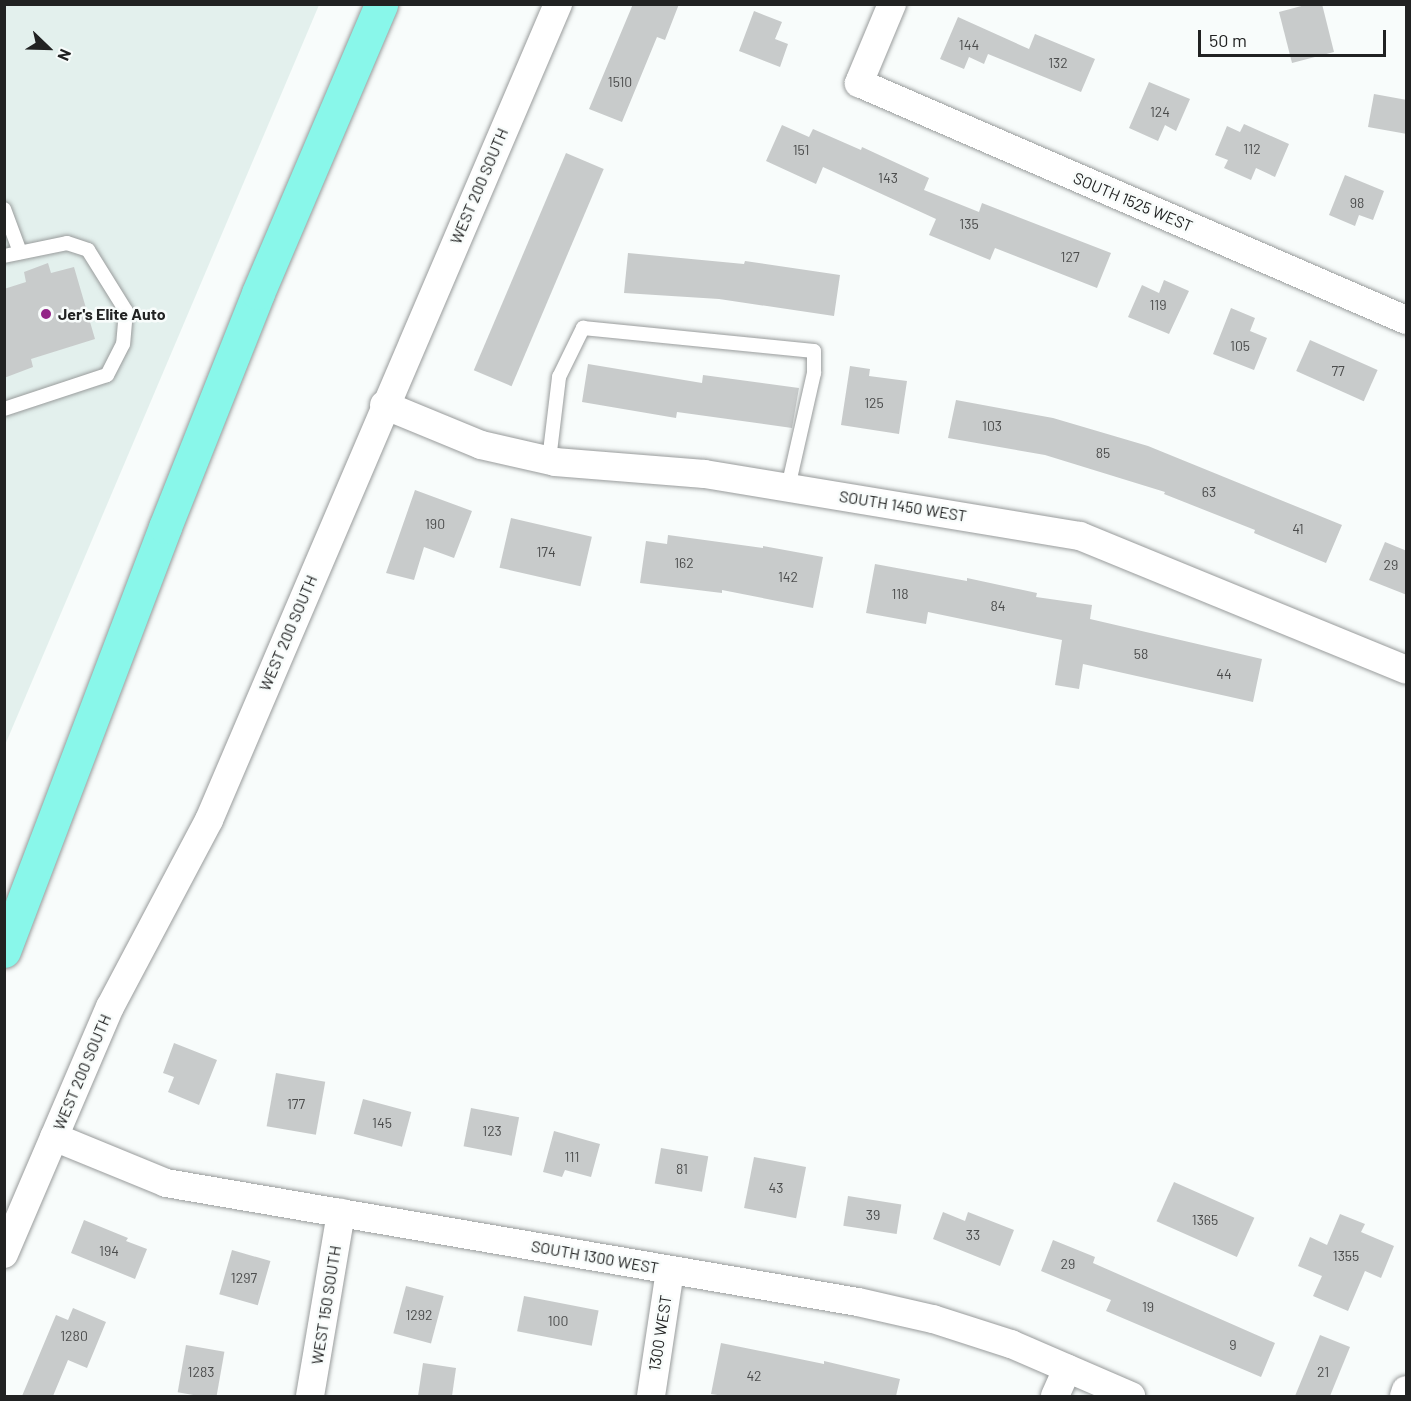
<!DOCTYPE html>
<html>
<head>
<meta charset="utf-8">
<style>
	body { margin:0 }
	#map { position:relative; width:1411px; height:1401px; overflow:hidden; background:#f8fcfb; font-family:Barlow,sans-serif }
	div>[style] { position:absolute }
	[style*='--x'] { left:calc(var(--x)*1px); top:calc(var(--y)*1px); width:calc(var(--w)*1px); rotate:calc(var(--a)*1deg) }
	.built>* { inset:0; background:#e3f0ed }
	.building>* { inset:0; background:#c8cbcb; transform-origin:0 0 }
	.roads { filter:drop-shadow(0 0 2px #999c9c) drop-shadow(0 0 2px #999c9c) }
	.service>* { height:14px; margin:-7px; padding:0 7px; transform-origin:7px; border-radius:7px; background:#fff }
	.minor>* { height:28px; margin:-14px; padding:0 14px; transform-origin:14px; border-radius:14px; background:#fff }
	.primary>* { height:33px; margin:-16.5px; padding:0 16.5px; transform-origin:16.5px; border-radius:16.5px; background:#89f7ea }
	.dots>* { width:16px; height:16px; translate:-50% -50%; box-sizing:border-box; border:3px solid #f8fcfb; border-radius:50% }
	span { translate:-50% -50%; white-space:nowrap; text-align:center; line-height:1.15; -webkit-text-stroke:5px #f8fcfb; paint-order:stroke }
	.number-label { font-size:14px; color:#4b4c4c }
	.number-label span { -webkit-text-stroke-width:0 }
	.street-label { font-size:16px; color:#212222 }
	.poi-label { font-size:16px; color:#212222; font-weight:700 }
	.left { translate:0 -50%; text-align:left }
	.frame { position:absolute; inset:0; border:6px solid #212222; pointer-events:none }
	.north { position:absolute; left:18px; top:18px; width:60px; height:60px; -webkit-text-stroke:4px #f8fcfb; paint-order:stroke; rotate:113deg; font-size:16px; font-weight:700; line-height:24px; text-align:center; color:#212222 }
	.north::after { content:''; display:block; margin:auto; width:21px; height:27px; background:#212222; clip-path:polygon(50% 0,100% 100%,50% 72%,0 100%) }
	.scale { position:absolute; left:1198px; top:30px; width:188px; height:27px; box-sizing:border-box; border:3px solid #212222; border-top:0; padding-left:8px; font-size:18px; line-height:21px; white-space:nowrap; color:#212222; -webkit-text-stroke:4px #f8fcfb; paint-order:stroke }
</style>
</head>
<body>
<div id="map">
	<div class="built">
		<div style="clip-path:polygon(5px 5px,319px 5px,5px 745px)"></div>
	</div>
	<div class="building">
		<div style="clip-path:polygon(633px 4px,679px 4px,665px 40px,657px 37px,622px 122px,589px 109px)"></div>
		<div style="clip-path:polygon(1309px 4px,1322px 4px,1334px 52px,1292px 63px,1279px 12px)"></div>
		<div style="clip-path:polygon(754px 11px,782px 22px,775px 39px,788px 44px,780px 67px,739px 51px)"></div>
		<div style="clip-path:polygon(958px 17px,1029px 49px,1035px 34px,1095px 59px,1081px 92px,988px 54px,984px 64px,969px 57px,964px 69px,940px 59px)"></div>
		<div style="clip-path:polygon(1149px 82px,1190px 99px,1176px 131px,1165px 125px,1158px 141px,1129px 128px)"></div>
		<div style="clip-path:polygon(1374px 94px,1407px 100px,1407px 134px,1368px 127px)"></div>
		<div style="clip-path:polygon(1244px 124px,1289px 144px,1275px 177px,1256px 168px,1251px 180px,1224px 168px,1228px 160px,1215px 155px,1227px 126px,1240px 132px)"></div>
		<div style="clip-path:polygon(782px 125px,809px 137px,813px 129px,861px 150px,862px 147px,929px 178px,924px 190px,979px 212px,982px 203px,1111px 253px,1097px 288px,995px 248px,990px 260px,929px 235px,936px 219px,823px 167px,816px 184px,766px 161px)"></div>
		<div style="left:566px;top:153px;width:41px;height:236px;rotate:23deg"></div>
		<div style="clip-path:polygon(1345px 175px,1384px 191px,1373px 220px,1359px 215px,1355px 226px,1329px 215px)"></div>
		<div style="clip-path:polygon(628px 253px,744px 264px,745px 261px,840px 275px,834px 316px,719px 299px,624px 293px)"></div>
		<div style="clip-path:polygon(48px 263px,51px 273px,74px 267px,95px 339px,31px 359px,33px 367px,4px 378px,4px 289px,26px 282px,24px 272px)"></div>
		<div style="clip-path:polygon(1164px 280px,1189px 291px,1169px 334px,1128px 317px,1142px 285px,1159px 293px)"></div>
		<div style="clip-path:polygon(1231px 308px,1255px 318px,1250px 331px,1267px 338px,1254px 370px,1213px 354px)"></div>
		<div style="left:1310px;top:340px;width:74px;height:34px;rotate:24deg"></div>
		<div style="clip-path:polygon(588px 364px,702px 383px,703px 375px,799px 388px,792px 428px,677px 412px,676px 418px,582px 402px)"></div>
		<div style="clip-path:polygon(850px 366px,870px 369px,869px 376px,907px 381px,899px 434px,841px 425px)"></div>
		<div style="clip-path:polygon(956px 400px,1053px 418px,1148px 446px,1342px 525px,1326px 563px,1254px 533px,1255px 530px,1164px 494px,1165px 492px,1045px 455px,948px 438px)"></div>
		<div style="clip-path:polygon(415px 490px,472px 511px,454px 558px,424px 547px,414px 580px,386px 573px)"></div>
		<div style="left:511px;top:518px;width:83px;height:51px;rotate:13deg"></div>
		<div style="clip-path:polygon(668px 535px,763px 548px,763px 546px,823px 557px,813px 608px,722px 590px,722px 593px,640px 583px,646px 541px,667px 544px)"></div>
		<div style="clip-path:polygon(1385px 542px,1407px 551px,1407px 595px,1369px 580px)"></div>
		<div style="clip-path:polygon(875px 564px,967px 581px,967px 578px,1037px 593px,1036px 597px,1092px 605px,1090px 619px,1262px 659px,1253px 702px,1083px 664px,1079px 689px,1055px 685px,1062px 640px,928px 612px,926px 624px,866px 613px)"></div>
		<div style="clip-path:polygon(174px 1043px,217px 1060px,199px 1105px,168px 1092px,174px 1077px,163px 1073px)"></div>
		<div style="left:276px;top:1073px;width:50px;height:54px;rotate:10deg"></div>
		<div style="left:363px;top:1099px;width:50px;height:36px;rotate:15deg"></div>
		<div style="left:471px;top:1108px;width:49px;height:39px;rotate:11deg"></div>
		<div style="clip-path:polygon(554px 1131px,600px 1144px,591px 1177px,565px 1170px,562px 1177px,543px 1172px)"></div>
		<div style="left:661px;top:1148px;width:48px;height:36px;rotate:10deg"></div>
		<div style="left:754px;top:1157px;width:53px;height:52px;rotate:11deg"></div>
		<div style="left:1174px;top:1182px;width:88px;height:43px;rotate:24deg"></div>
		<div style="left:848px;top:1196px;width:54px;height:30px;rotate:9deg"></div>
		<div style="clip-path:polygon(943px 1212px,965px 1221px,968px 1212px,1014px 1230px,1000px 1266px,933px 1239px)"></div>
		<div style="clip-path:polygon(1340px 1214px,1365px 1224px,1361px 1232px,1394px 1246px,1381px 1278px,1365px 1271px,1348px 1311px,1313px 1296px,1322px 1276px,1298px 1266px,1310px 1237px,1327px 1245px)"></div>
		<div style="clip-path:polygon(84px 1220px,128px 1238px,126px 1241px,147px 1249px,135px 1279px,71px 1253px)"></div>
		<div style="clip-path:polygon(1053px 1240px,1095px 1257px,1093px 1263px,1275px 1343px,1261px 1377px,1106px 1311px,1111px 1300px,1041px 1271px)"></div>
		<div style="left:232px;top:1250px;width:40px;height:46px;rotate:16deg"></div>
		<div style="left:406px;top:1286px;width:39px;height:49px;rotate:15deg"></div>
		<div style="left:524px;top:1296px;width:76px;height:36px;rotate:11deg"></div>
		<div style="clip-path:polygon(73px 1308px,106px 1322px,87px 1368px,68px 1360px,53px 1396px,22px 1396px,56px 1315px,68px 1320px)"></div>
		<div style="clip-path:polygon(1320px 1335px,1350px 1347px,1330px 1396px,1295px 1396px)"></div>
		<div style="clip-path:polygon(721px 1343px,824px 1364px,824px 1361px,900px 1379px,896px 1396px,724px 1396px,711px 1394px)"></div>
		<div style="left:186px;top:1345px;width:39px;height:48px;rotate:10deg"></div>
		<div style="clip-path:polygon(423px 1363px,456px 1368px,452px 1396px,418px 1396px)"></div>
	</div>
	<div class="roads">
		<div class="service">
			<div style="--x:4;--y:209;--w:46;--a:69.6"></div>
			<div style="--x:4;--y:256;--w:64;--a:-11.7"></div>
			<div style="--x:67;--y:243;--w:22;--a:18"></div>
			<div style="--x:88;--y:250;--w:72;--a:58.1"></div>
			<div style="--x:126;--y:311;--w:33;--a:95"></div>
			<div style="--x:123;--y:344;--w:35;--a:117"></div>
			<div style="--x:107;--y:375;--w:108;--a:161.7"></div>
			<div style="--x:549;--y:460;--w:84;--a:-83.1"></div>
			<div style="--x:559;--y:377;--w:55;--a:-63.9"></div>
			<div style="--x:583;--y:328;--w:232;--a:5.7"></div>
			<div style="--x:814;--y:351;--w:22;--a:90"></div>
			<div style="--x:814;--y:373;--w:117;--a:102.8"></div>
		</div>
		<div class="minor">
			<div style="--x:892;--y:4;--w:86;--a:112.7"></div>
			<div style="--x:859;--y:83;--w:596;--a:23.43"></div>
			<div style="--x:384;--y:405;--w:105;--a:22.4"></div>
			<div style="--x:481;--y:445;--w:76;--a:12.9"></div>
			<div style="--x:555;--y:462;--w:150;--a:4.6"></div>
			<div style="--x:705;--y:474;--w:380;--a:9.4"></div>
			<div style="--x:1080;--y:536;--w:352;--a:22.3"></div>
			<div style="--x:54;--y:1137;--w:121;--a:22.3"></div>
			<div style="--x:166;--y:1183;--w:702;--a:9.76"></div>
			<div style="--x:858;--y:1302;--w:77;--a:12.8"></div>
			<div style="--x:933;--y:1319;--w:82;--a:17.8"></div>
			<div style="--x:1011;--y:1344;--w:131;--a:23.4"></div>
			<div style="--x:4;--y:1254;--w:269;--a:-66.8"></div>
			<div style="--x:110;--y:1007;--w:212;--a:-62.1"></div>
			<div style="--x:209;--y:820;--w:888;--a:-66.84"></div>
			<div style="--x:310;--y:1396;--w:186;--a:-80.4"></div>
			<div style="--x:651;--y:1396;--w:127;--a:-81.4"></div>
			<div style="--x:1055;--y:1396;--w:30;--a:-66"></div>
			<div style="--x:1404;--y:1396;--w:6;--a:-72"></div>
		</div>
		<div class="primary">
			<div style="--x:4;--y:951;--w:454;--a:-69.2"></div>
			<div style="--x:165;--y:527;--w:252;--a:-68.3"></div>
			<div style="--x:258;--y:293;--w:314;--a:-66.9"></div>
		</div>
	</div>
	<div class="dots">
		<div style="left:46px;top:314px;background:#932687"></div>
	</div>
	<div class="number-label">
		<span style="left:969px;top:45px">144</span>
		<span style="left:1058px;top:63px">132</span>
		<span style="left:620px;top:82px">1510</span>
		<span style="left:1160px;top:112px">124</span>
		<span style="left:1252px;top:149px">112</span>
		<span style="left:801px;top:150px">151</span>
		<span style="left:888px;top:178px">143</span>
		<span style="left:1357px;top:203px">98</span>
		<span style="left:969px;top:224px">135</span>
		<span style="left:1070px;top:257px">127</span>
		<span style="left:1158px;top:305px">119</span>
		<span style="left:1240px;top:346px">105</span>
		<span style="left:1338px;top:371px">77</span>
		<span style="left:874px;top:403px">125</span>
		<span style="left:992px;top:426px">103</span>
		<span style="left:1103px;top:453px">85</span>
		<span style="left:1209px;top:492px">63</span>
		<span style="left:435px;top:524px">190</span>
		<span style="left:1298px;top:529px">41</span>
		<span style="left:546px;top:552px">174</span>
		<span style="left:684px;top:563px">162</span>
		<span style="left:1391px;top:565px">29</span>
		<span style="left:788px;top:577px">142</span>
		<span style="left:900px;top:594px">118</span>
		<span style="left:998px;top:606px">84</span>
		<span style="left:1141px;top:654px">58</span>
		<span style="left:1224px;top:674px">44</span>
		<span style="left:296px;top:1104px">177</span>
		<span style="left:382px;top:1123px">145</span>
		<span style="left:492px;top:1131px">123</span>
		<span style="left:572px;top:1157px">111</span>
		<span style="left:682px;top:1169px">81</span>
		<span style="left:776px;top:1188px">43</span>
		<span style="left:873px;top:1215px">39</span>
		<span style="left:1205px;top:1220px">1365</span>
		<span style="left:973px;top:1235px">33</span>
		<span style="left:109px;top:1251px">194</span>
		<span style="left:1346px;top:1256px">1355</span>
		<span style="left:1068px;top:1264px">29</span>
		<span style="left:244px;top:1278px">1297</span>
		<span style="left:1148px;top:1307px">19</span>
		<span style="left:419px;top:1315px">1292</span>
		<span style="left:558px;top:1321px">100</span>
		<span style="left:74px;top:1336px">1280</span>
		<span style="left:1233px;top:1345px">9</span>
		<span style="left:201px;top:1372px">1283</span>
		<span style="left:1323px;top:1372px">21</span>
		<span style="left:754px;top:1376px">42</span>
	</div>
	<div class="street-label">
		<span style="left:479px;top:186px;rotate:-67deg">WEST 200 SOUTH</span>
		<span style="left:1133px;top:202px;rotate:23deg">SOUTH 1525 WEST</span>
		<span style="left:903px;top:506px;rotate:9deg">SOUTH 1450 WEST</span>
		<span style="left:288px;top:633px;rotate:-67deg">WEST 200 SOUTH</span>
		<span style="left:82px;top:1072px;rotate:-67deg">WEST 200 SOUTH</span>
		<span style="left:595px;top:1257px;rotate:10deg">SOUTH 1300 WEST</span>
		<span style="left:326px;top:1305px;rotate:-81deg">WEST 150 SOUTH</span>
		<span style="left:660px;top:1333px;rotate:-81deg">1300 WEST</span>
	</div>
	<div class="poi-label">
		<span class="left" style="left:58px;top:314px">Jer's Elite Auto</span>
	</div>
	<div class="frame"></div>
	<div class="north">N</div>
	<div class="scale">50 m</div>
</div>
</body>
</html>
